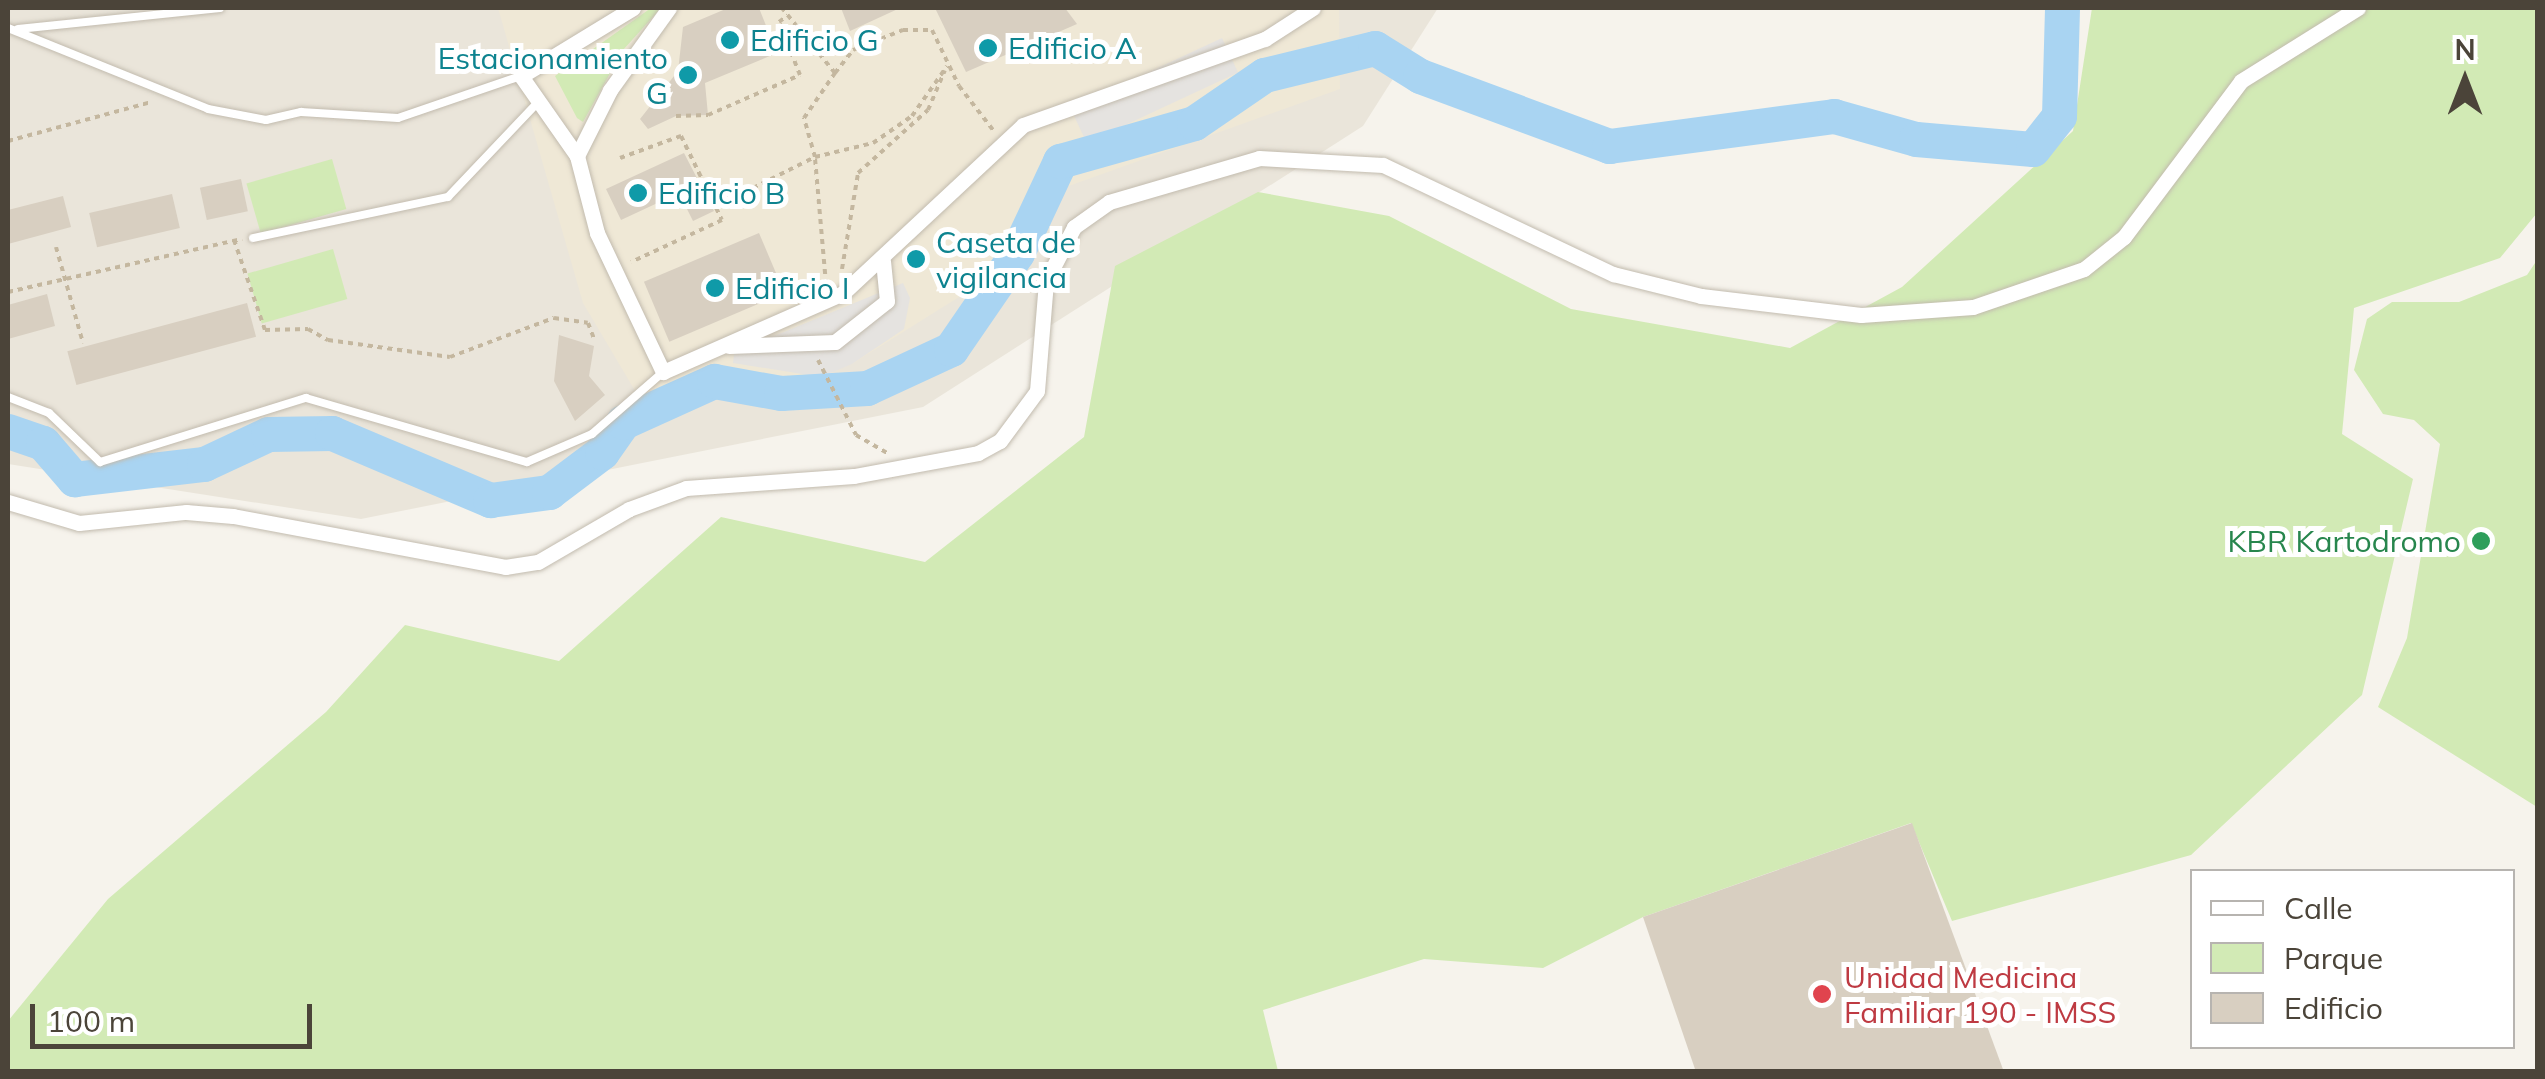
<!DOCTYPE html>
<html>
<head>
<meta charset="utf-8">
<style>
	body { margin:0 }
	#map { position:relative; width:2545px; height:1079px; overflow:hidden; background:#f6f3ec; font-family:Mulish,sans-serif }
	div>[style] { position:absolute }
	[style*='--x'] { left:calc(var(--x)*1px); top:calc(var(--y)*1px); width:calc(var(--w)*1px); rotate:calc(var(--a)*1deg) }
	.residential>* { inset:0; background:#eae5da }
	.education>* { inset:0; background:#efe8d6 }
	.green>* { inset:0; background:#d2eab5; transform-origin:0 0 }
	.parking>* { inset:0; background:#e5e3e0; transform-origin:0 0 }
	.river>* { height:35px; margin:-17.5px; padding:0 17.5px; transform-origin:17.5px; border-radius:17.5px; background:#a9d4f2 }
	.building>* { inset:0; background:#d8cfc1; transform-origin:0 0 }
	.path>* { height:4px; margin-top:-2px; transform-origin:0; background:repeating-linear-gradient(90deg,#c4b79f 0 5px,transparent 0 10px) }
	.roads { filter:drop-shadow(0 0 2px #c2bbae) drop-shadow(0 0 2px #c2bbae) }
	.lane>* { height:8px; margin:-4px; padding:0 4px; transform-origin:4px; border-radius:4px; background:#fff }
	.street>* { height:15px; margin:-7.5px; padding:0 7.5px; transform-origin:7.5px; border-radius:7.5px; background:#fff }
	.dots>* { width:28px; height:28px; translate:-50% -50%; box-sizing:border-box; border:5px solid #fff; border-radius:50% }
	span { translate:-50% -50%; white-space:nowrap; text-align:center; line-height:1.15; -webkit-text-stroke:10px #fff; paint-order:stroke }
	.culture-label { font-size:30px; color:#0d838f }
	.left { translate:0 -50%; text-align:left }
	.right { translate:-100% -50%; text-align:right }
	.leisure-label { font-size:30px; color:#27864d }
	.health-label { font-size:30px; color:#be3a42 }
	.frame { position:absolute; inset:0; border:10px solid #4b4439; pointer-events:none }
	.legend { position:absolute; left:2190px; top:869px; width:325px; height:180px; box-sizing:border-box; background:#fff; border:2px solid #b7b4b0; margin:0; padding:12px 18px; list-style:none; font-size:30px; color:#4b4439 }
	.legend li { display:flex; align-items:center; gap:20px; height:50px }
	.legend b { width:50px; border:2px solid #b7b4b0 }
	.north { position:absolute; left:2415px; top:30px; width:100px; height:100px; -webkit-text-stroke:8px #fff; paint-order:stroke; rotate:0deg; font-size:28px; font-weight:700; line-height:40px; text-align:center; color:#4b4439 }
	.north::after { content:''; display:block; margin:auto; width:35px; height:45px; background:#4b4439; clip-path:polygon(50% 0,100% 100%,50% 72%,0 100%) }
	.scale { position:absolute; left:30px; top:1004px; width:282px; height:45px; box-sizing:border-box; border:5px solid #4b4439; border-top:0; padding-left:12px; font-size:30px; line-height:35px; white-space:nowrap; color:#4b4439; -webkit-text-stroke:8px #fff; paint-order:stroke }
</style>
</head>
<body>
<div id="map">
	<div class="residential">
		<div style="clip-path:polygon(8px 8px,1438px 8px,1363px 126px,923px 407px,361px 519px,8px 464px)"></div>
	</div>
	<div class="education">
		<div style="clip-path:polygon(498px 8px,1339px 8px,1340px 89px,1024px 202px,1004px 247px,967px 292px,852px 364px,788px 387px,714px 381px,647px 411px,583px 303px)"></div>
	</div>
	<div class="green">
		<div style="clip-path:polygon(651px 8px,661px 8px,623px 50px,583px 122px,577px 118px,555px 76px)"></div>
		<div style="clip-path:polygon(2092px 8px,2537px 8px,2537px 213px,2500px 258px,2354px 308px,2342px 434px,2413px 479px,2362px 695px,2191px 855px,1952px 921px,1911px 823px,1643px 917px,1543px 968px,1424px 959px,1263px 1010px,1278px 1071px,8px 1072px,8px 1021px,108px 899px,326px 712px,405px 625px,559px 661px,721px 517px,925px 562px,1084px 437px,1115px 266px,1258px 192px,1389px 216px,1571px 309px,1790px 348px,1902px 287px,2073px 131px)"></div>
		<div style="left:332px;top:159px;width:52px;height:89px;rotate:74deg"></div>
		<div style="left:333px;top:249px;width:52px;height:89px;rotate:74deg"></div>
		<div style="clip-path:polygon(2537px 260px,2537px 807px,2378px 707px,2407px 638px,2440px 444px,2414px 420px,2383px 414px,2354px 370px,2367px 319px,2392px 302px,2459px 302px,2527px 275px)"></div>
	</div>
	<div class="parking">
		<div style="left:1222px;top:38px;width:38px;height:167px;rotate:65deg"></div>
		<div style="clip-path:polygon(903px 283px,910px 298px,904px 329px,852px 364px,821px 377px,733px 363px,734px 354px,757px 343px)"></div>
	</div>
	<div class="river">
		<div style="--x:8;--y:431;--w:37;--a:19"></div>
		<div style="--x:43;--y:443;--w:48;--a:49.3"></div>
		<div style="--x:74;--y:479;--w:131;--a:-6.6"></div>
		<div style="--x:204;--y:464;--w:71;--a:-25.1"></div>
		<div style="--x:268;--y:434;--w:64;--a:-0.9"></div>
		<div style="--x:332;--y:433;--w:172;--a:23"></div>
		<div style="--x:490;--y:500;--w:60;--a:-7.7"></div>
		<div style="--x:549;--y:492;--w:66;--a:-37"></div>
		<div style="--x:602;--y:452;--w:37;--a:-55"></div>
		<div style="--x:623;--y:422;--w:100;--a:-24.3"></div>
		<div style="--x:714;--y:381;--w:68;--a:10.2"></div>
		<div style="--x:781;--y:393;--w:86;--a:-3.3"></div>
		<div style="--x:867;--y:388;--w:93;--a:-24.9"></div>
		<div style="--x:951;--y:349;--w:116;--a:-55.5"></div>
		<div style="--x:1017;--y:253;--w:102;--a:-64.9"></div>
		<div style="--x:1060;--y:161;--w:139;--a:-15.8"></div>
		<div style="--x:1194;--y:123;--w:85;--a:-34.4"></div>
		<div style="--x:1264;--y:75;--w:114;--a:-13.7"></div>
		<div style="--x:1375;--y:48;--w:53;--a:31.9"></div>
		<div style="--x:1420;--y:76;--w:202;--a:20.3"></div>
		<div style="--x:1609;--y:146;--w:227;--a:-7.6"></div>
		<div style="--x:1834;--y:116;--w:85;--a:15.7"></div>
		<div style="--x:1916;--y:139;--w:117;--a:4.9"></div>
		<div style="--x:2033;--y:149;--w:42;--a:-51.8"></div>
		<div style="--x:2059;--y:116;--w:108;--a:-88.4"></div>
	</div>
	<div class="building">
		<div style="clip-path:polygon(728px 8px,759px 8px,777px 53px,705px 83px,708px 115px,676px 116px,648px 129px,640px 119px,678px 71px,683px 27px)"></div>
		<div style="clip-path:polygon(841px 8px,900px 8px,850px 31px)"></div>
		<div style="clip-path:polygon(935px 8px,1065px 8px,1077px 24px,966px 72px)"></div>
		<div style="clip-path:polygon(684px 153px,714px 211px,693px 221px,679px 193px,621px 220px,606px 189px)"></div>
		<div style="left:241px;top:179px;width:33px;height:42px;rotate:78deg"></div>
		<div style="left:172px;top:194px;width:35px;height:85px;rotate:77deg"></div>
		<div style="clip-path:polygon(63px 196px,71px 227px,8px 244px,8px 210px)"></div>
		<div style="left:759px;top:233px;width:65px;height:125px;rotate:67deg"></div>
		<div style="clip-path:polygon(47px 294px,55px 326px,8px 339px,8px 305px)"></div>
		<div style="left:247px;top:303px;width:35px;height:186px;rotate:75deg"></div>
		<div style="clip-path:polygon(559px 335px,594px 346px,589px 376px,605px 395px,575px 421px,554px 381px)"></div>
		<div style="clip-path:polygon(1912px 823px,2004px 1072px,1696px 1072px,1643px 917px)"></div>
	</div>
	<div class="path">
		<div style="--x:835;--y:73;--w:29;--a:-52"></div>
		<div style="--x:853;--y:50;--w:54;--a:-21.8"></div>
		<div style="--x:903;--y:30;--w:29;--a:0"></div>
		<div style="--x:932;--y:30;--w:62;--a:64.3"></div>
		<div style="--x:959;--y:86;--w:56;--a:52.3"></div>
		<div style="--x:676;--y:116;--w:32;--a:-2"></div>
		<div style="--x:708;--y:115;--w:100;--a:-23.5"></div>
		<div style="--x:800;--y:75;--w:57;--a:-111.6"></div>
		<div style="--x:779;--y:22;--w:11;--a:-38"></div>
		<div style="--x:8;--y:141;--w:149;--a:-15.2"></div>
		<div style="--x:620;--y:158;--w:65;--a:-19.8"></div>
		<div style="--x:681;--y:136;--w:93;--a:64"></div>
		<div style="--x:722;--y:220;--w:100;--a:155.2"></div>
		<div style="--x:717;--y:206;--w:110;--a:-26.6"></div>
		<div style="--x:815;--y:157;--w:41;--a:-105.8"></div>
		<div style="--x:804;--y:118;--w:55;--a:-55.4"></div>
		<div style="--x:835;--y:73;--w:84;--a:-129.2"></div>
		<div style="--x:234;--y:240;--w:95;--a:71"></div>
		<div style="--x:265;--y:330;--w:43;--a:-1.3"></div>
		<div style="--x:308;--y:329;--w:23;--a:29"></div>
		<div style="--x:328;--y:340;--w:123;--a:7.9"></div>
		<div style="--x:450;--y:357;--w:111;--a:-20.6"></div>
		<div style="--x:554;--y:318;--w:34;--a:8"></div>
		<div style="--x:588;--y:323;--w:17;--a:69"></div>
		<div style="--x:56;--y:247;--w:100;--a:74.3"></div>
		<div style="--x:842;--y:269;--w:97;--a:-80.5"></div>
		<div style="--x:858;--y:173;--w:94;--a:-42"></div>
		<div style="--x:928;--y:110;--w:43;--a:-67"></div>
		<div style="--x:826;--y:284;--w:127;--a:-95"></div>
		<div style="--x:815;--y:157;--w:60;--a:-13.6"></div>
		<div style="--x:873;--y:143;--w:47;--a:-34.7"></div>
		<div style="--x:912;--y:116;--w:61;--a:-55"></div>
		<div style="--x:8;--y:292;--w:240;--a:-12.8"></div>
		<div style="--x:818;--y:360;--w:84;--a:63.1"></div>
		<div style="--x:856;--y:435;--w:36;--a:30"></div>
	</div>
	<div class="roads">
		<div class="lane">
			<div style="--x:8;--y:28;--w:216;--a:22"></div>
			<div style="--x:208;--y:109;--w:59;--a:10.7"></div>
			<div style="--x:266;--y:120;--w:36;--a:-13"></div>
			<div style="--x:301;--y:112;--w:97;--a:3.5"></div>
			<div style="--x:398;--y:118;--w:130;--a:-18.9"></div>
			<div style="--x:18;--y:29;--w:203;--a:-5.9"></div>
			<div style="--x:253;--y:238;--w:199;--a:-11.9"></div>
			<div style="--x:448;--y:197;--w:132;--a:-46.5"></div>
			<div style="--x:8;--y:397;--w:44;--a:21.3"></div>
			<div style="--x:49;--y:413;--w:71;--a:43.9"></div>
			<div style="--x:100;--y:462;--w:216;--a:-17.3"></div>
			<div style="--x:306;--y:398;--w:230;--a:16.2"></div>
			<div style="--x:527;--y:462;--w:71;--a:-23.3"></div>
			<div style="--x:592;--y:434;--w:94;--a:-41.1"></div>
		</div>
		<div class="street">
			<div style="--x:633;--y:8;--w:131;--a:148.7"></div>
			<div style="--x:521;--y:76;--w:98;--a:55"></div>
			<div style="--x:577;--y:156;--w:80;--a:75.4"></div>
			<div style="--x:597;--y:233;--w:154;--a:64.6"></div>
			<div style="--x:663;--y:372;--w:197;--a:-23.7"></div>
			<div style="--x:843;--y:293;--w:246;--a:-43"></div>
			<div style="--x:1023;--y:125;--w:257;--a:-19.6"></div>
			<div style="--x:1265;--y:39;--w:57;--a:-32.9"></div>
			<div style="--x:577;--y:156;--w:74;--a:-63.4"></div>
			<div style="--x:610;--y:90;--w:101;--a:-54.3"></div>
			<div style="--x:729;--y:346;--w:106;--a:-2.2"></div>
			<div style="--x:835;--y:342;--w:66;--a:-38.3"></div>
			<div style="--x:887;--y:301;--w:40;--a:-95.7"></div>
			<div style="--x:8;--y:502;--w:74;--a:16.5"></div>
			<div style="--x:79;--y:523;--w:108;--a:-5.9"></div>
			<div style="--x:186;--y:512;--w:47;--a:4.9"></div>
			<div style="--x:233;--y:516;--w:277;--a:10.6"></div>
			<div style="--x:505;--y:567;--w:33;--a:-9"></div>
			<div style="--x:538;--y:562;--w:105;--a:-30.2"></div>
			<div style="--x:629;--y:509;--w:61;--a:-20.2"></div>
			<div style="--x:686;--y:488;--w:168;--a:-4.1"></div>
			<div style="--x:854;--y:476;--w:126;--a:-10.5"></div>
			<div style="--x:978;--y:453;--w:25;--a:-29"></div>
			<div style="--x:1000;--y:441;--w:62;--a:-53.5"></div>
			<div style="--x:1037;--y:391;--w:110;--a:-85.3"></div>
			<div style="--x:1046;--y:281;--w:61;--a:-62.6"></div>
			<div style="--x:1074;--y:227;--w:43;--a:-35.5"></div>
			<div style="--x:1109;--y:202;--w:156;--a:-16.3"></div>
			<div style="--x:1259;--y:158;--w:124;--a:3.2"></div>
			<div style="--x:1383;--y:165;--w:255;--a:25.4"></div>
			<div style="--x:1613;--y:274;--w:91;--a:14"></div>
			<div style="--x:1701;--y:296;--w:161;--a:6.8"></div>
			<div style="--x:1861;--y:315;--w:112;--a:-4.1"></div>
			<div style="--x:1973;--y:307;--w:117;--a:-18.9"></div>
			<div style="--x:2084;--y:269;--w:51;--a:-38.7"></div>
			<div style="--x:2124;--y:237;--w:195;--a:-53.1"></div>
			<div style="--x:2241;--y:81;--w:138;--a:-32"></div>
		</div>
	</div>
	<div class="dots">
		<div style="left:730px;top:40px;background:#0f9aa8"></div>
		<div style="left:988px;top:48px;background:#0f9aa8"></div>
		<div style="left:688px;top:75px;background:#0f9aa8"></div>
		<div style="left:638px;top:193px;background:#0f9aa8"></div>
		<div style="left:916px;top:259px;background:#0f9aa8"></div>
		<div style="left:715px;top:288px;background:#0f9aa8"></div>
		<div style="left:2481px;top:541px;background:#2e9e5b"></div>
		<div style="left:1822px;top:994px;background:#e0444e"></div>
	</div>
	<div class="culture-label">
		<span class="left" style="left:750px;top:40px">Edificio G</span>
		<span class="left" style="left:1008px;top:48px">Edificio A</span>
		<span class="right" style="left:668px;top:75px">Estacionamiento<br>G</span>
		<span class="left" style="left:658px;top:193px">Edificio B</span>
		<span class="left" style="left:936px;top:259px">Caseta de<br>vigilancia</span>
		<span class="left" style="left:735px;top:288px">Edificio I</span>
	</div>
	<div class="leisure-label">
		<span class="right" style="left:2461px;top:541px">KBR Kartodromo</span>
	</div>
	<div class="health-label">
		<span class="left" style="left:1844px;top:994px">Unidad Medicina<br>Familiar 190 - IMSS</span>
	</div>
	<div class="frame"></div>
	<ul class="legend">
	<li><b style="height:12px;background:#fff"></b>Calle</li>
	<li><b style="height:28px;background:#d2eab5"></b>Parque</li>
	<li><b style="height:28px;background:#d8cfc1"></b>Edificio</li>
	</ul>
	<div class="north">N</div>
	<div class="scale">100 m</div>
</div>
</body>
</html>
